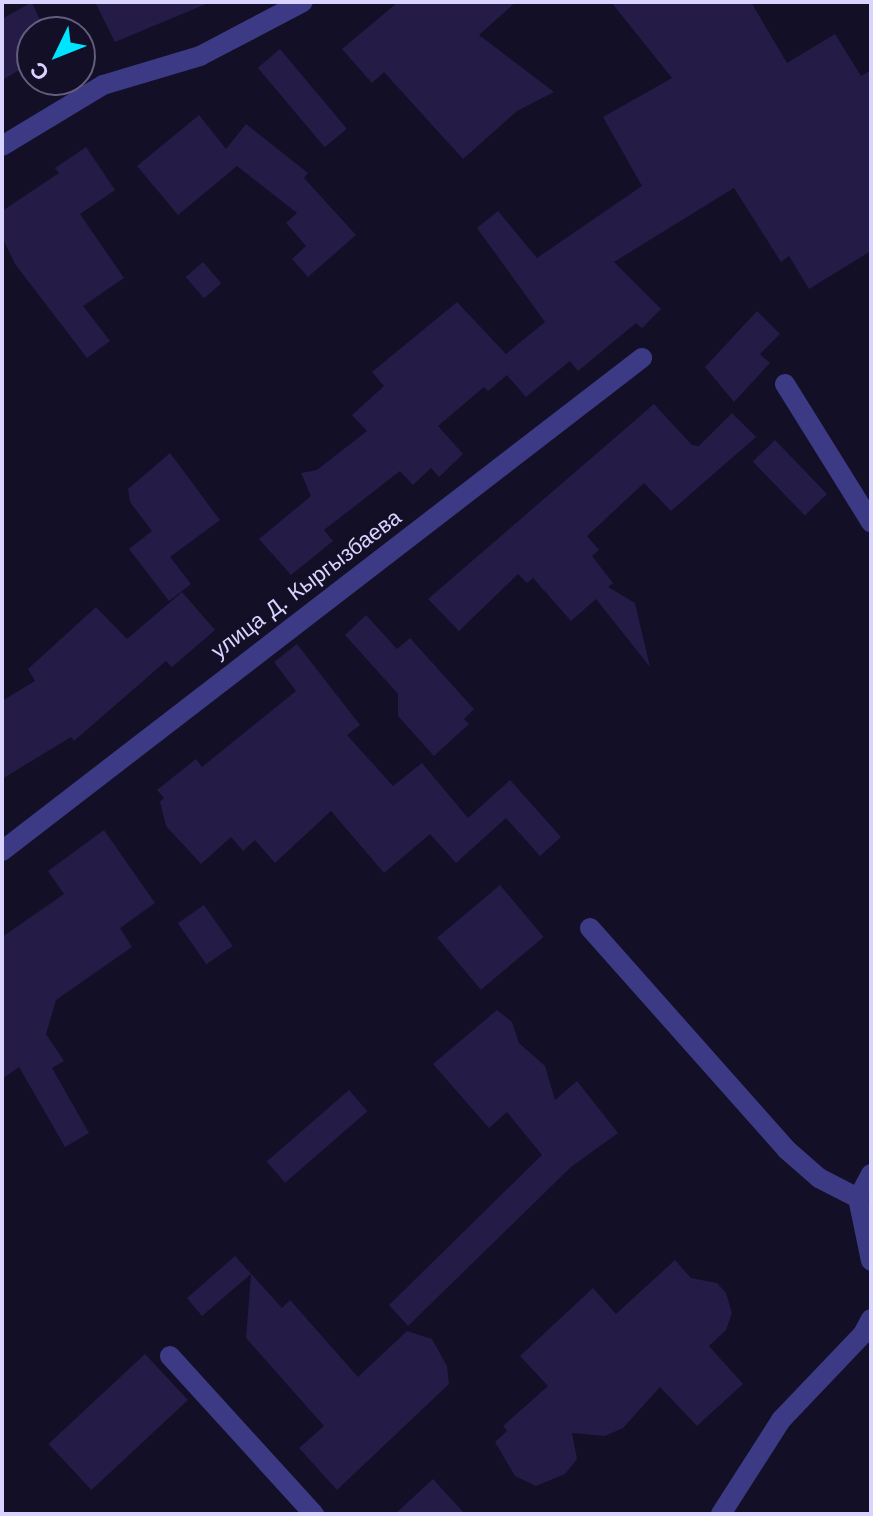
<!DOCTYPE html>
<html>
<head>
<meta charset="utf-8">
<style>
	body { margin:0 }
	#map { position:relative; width:873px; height:1516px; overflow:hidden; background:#130f26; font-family:"Work Sans",sans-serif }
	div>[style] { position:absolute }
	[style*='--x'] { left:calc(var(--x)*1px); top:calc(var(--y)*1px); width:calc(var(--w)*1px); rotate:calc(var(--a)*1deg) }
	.building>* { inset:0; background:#241b47; transform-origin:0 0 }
	.minor>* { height:20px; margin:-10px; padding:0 10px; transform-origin:10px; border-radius:10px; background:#3d3a85 }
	span { translate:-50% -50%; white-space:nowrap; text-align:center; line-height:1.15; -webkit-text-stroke:7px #130f26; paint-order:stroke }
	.street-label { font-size:22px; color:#d9d4ff }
	.frame { position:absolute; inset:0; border:4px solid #d9d4ff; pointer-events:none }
	.north { position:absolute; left:16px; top:16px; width:80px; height:80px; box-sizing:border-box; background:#130f26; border:2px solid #625e7d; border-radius:50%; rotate:227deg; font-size:22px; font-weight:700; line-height:32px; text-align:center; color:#d9d4ff }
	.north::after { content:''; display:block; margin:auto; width:28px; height:36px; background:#00e5ff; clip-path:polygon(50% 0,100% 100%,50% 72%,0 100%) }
</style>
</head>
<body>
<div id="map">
	<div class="building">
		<div style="clip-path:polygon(32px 2px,45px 32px,32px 32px,32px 63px,2px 80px,2px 19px)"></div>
		<div style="clip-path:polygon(95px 2px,211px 2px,115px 42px)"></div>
		<div style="clip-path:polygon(398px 2px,516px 2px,479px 35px,554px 92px,517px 111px,463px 159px,384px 72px,372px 83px,342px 49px)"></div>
		<div style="clip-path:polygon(611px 2px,751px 2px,787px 63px,835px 34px,861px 76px,871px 70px,871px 251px,809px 289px,789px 256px,781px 262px,734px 188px,614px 262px,661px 309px,642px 328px,636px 323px,578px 371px,570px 361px,526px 397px,507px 375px,488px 391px,484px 387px,438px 426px,463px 454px,439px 477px,431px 468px,413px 485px,400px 471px,324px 530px,333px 541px,291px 575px,259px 539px,311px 496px,301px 473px,317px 470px,367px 431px,352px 415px,384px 386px,372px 372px,457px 302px,506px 354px,545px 322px,477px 228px,498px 211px,537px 258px,642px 186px,603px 117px,672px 78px)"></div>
		<div style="left:280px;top:49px;width:104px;height:29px;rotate:50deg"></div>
		<div style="clip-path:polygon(199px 115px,226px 149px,246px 124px,308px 173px,304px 178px,356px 235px,308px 277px,292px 259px,306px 246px,286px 223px,297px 213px,237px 166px,178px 215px,137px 166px)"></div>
		<div style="clip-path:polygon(86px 147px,115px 190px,80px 214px,124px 278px,83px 306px,110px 341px,87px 358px,15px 264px,2px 237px,2px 211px,59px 173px,55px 168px)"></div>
		<div style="left:203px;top:262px;width:28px;height:23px;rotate:49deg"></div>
		<div style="clip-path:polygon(757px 311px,780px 334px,760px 354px,770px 363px,734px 402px,705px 367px)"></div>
		<div style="clip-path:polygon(654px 404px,692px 445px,699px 446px,732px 413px,756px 437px,671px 511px,644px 483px,587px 536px,599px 550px,592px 556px,613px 583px,608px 587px,635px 603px,650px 667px,596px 599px,571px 621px,533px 578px,527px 583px,518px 574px,459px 631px,428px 599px)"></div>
		<div style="left:775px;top:440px;width:75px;height:31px;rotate:46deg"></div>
		<div style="clip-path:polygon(170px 453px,220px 520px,170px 557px,191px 584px,169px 601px,129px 549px,152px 531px,130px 502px,128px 489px)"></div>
		<div style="clip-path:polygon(182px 592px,215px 630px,172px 667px,166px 661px,74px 741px,71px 737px,2px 779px,2px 701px,35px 681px,28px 669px,96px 607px,127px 639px)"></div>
		<div style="clip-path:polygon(366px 615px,397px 649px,410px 638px,474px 709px,464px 719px,469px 724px,434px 756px,398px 716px,398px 694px,345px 635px)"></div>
		<div style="clip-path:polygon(297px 644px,360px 725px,347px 735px,393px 786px,422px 763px,468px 818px,510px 780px,561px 837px,540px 856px,506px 818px,456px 863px,430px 834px,384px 873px,331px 811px,275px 863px,255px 840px,243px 851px,231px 837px,201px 864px,166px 826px,160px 802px,164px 798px,157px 790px,196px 759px,202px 767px,296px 691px,274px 662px)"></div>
		<div style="clip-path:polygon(104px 830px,155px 903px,120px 928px,132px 947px,56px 1000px,46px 1034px,64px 1061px,52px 1068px,89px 1133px,65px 1147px,19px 1067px,2px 1079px,2px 937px,64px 894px,48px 871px)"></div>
		<div style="left:500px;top:885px;width:68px;height:82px;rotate:50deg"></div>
		<div style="left:204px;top:905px;width:50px;height:32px;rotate:55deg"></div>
		<div style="clip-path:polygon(497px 1010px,512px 1022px,519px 1043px,545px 1066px,555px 1100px,577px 1081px,618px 1133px,571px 1167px,408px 1326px,389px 1305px,542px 1155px,507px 1112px,489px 1128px,433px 1064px)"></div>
		<div style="left:349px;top:1090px;width:28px;height:109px;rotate:49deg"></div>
		<div style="clip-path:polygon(235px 1256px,282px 1308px,290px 1300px,358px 1377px,407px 1331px,432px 1339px,447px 1366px,449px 1384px,337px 1490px,299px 1448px,324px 1426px,246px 1338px,251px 1274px,202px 1316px,187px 1298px)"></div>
		<div style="clip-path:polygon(675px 1260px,691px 1278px,717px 1283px,726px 1293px,732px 1313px,726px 1330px,709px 1346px,743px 1384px,697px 1426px,660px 1387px,623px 1428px,605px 1436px,572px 1433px,577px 1459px,565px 1474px,536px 1486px,515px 1476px,495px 1442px,507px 1431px,503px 1426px,548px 1386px,520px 1356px,593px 1288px,616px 1314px)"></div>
		<div style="left:145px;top:1354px;width:63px;height:132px;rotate:47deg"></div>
		<div style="clip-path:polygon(433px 1479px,465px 1514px,395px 1514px)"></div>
	</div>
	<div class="minor">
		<div style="--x:2;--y:146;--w:118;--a:-31.1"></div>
		<div style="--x:103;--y:85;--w:101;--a:-16.6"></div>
		<div style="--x:200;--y:56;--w:116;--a:-27.7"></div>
		<div style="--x:785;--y:384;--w:163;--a:58.1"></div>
		<div style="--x:2;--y:851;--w:808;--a:-37.61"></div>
		<div style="--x:590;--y:928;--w:297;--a:48.4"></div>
		<div style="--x:787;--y:1150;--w:43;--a:41.2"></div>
		<div style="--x:819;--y:1178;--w:44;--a:27.1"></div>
		<div style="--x:871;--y:1174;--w:27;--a:118"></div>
		<div style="--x:858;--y:1198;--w:64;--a:78.3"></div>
		<div style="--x:170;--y:1356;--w:214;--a:47.7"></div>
		<div style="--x:721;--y:1514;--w:112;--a:-57.4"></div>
		<div style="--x:781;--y:1420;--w:119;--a:-46.4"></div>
		<div style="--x:863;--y:1334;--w:17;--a:-62"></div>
	</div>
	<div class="street-label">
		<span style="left:306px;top:584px;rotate:-37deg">улица Д. Кыргызбаева</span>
	</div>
	<div class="frame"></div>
	<div class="north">С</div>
</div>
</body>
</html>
